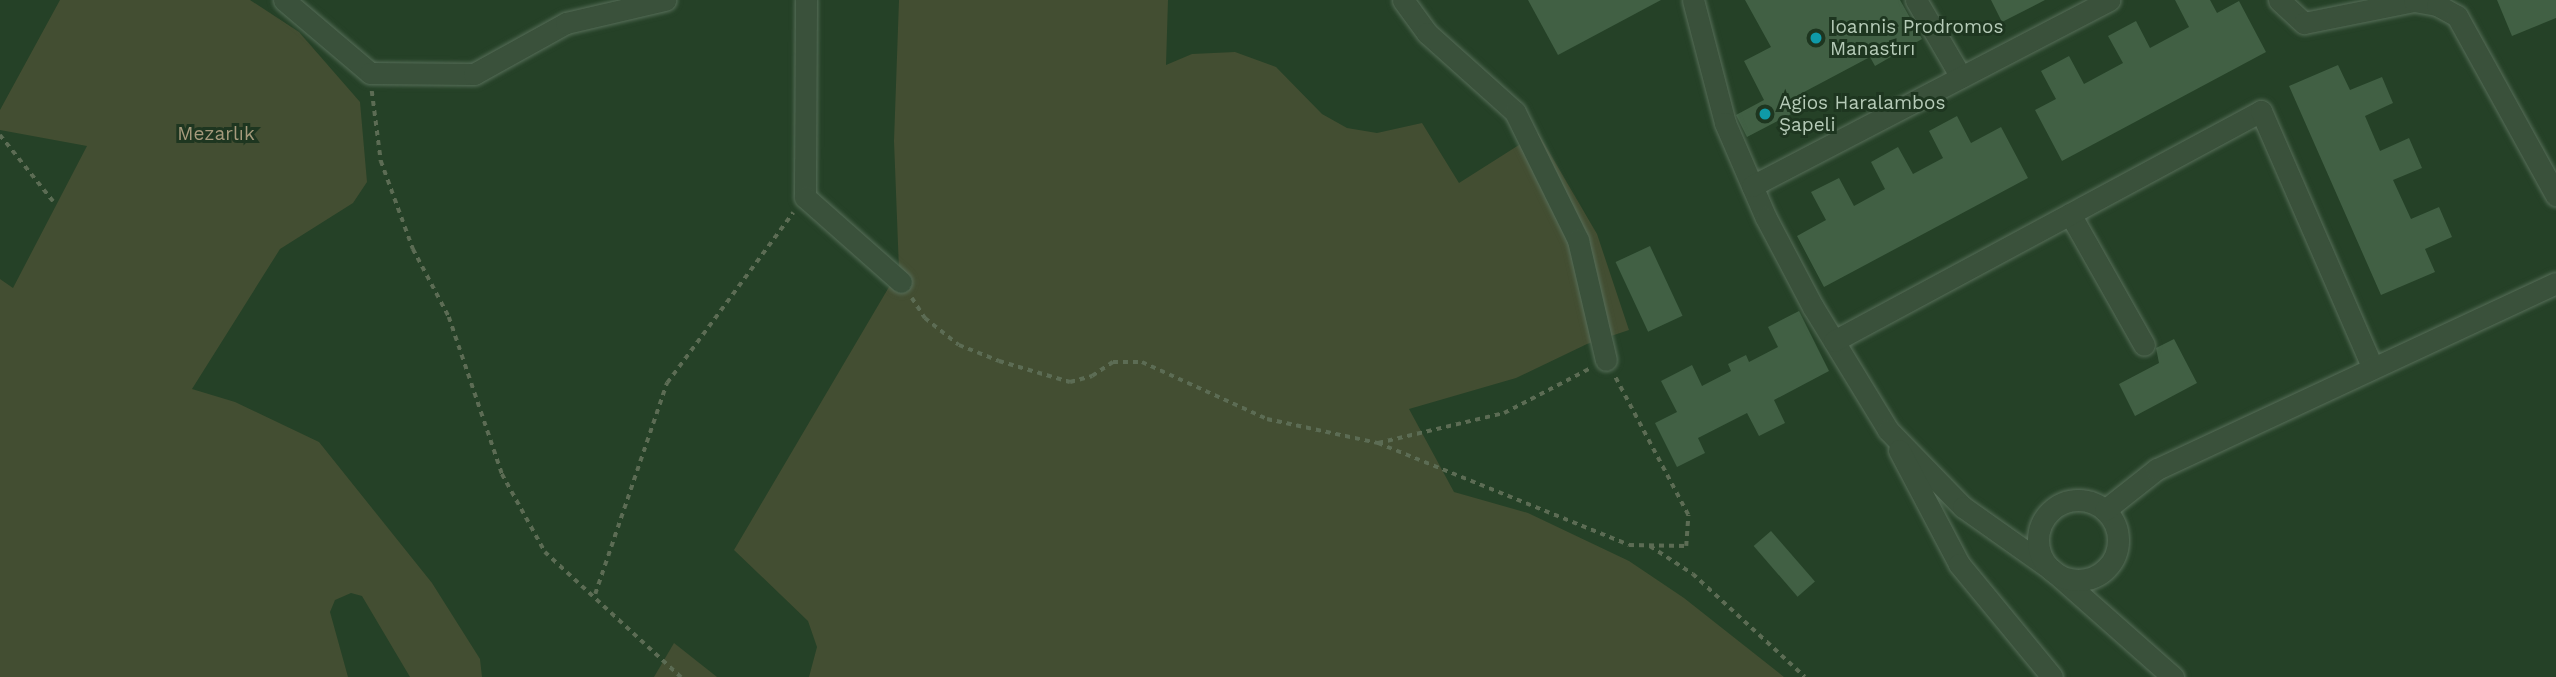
<!DOCTYPE html>
<html>
<head>
<meta charset="utf-8">
<style>
	body { margin:0 }
	#map { position:relative; width:2556px; height:677px; overflow:hidden; background:#254127; font-family:"Work Sans",sans-serif }
	div>[style] { position:absolute }
	[style*='--x'] { left:calc(var(--x)*1px); top:calc(var(--y)*1px); width:calc(var(--w)*1px); rotate:calc(var(--a)*1deg) }
	.green>* { inset:0; background:#434e32 }
	.building>* { inset:0; background:#416044; transform-origin:0 0 }
	.path>* { height:3.5px; margin-top:-1.75px; transform-origin:0; background:repeating-linear-gradient(90deg,#5c6c54 0 5px,transparent 0 10px) }
	.roads { filter:drop-shadow(0 0 2px #576e59) drop-shadow(0 0 2px #576e59) }
	.minor>* { height:21px; margin:-10.5px; padding:0 10.5px; transform-origin:10.5px; border-radius:10.5px; background:#3a513b }
	.minor>.ring { margin:-10.5px; padding:0; box-sizing:content-box; background:none; border:21px solid #3a513b; border-radius:50% }
	.dots>* { width:19px; height:19px; translate:-50% -50%; box-sizing:border-box; border:4px solid #1e3620; border-radius:50% }
	span { translate:-50% -50%; white-space:nowrap; text-align:center; line-height:1.15; -webkit-text-stroke:6px #1e3620; paint-order:stroke }
	.poi-label { font-size:19px; color:#b6cbb8 }
	.left { translate:0 -50%; text-align:left }
	.park-label { font-size:19px; color:#a69a7c }
</style>
</head>
<body>
<div id="map">
	<div class="green">
		<div style="clip-path:polygon(60px 0,250px 0,299px 32px,360px 102px,367px 182px,353px 203px,280px 249px,192px 389px,235px 402px,319px 442px,432px 583px,480px 659px,482px 677px,410px 677px,362px 596px,351px 593px,335px 600px,330px 612px,348px 677px,0 677px,0 279px,13px 288px,87px 146px,0 130px,0 110px)"></div>
		<div style="clip-path:polygon(899px 0,1168px 0,1166px 65px,1192px 54px,1235px 52px,1276px 67px,1322px 114px,1347px 128px,1377px 133px,1422px 123px,1459px 183px,1538px 133px,1597px 234px,1629px 330px,1587px 344px,1516px 378px,1409px 409px,1454px 492px,1528px 513px,1629px 561px,1684px 598px,1784px 677px,809px 677px,817px 647px,808px 621px,734px 550px,899px 270px,894px 141px)"></div>
		<div style="clip-path:polygon(674px 643px,717px 677px,654px 677px)"></div>
	</div>
	<div class="building">
		<div style="clip-path:polygon(1528px 0,1661px 0,1558px 55px)"></div>
		<div style="clip-path:polygon(1745px 0,1900px 0,1922px 39px,1875px 66px,1870px 57px,1789px 100px,1795px 112px,1747px 137px,1736px 115px,1764px 100px,1744px 61px,1771px 47px)"></div>
		<div style="clip-path:polygon(1991px 0,2045px 0,2002px 22px)"></div>
		<div style="clip-path:polygon(2175px 0,2210px 0,2217px 13px,2239px 1px,2266px 52px,2062px 161px,2035px 110px,2056px 99px,2041px 71px,2069px 56px,2084px 84px,2123px 63px,2108px 36px,2136px 21px,2150px 48px,2189px 27px)"></div>
		<div style="clip-path:polygon(2497px 0,2556px 0,2556px 18px,2512px 36px)"></div>
		<div style="clip-path:polygon(2338px 65px,2350px 90px,2382px 77px,2393px 103px,2365px 116px,2380px 151px,2409px 138px,2422px 168px,2393px 180px,2411px 219px,2439px 207px,2452px 237px,2425px 249px,2435px 272px,2381px 295px,2289px 86px)"></div>
		<div style="clip-path:polygon(1957px 116px,1971px 143px,2001px 127px,2028px 178px,1824px 287px,1797px 236px,1826px 220px,1811px 192px,1839px 178px,1854px 206px,1885px 189px,1871px 162px,1898px 147px,1913px 174px,1943px 158px,1929px 131px)"></div>
		<div style="left:1650px;top:246px;width:77px;height:38px;rotate:65deg"></div>
		<div style="clip-path:polygon(1799px 311px,1829px 371px,1774px 400px,1785px 423px,1759px 436px,1747px 413px,1698px 438px,1705px 453px,1677px 467px,1655px 423px,1677px 412px,1661px 381px,1692px 365px,1702px 386px,1731px 371px,1728px 364px,1746px 355px,1749px 362px,1778px 347px,1768px 327px)"></div>
		<div style="clip-path:polygon(2174px 339px,2197px 383px,2135px 416px,2119px 384px,2159px 363px,2156px 348px)"></div>
		<div style="left:1771px;top:531px;width:67px;height:23px;rotate:49deg"></div>
	</div>
	<div class="path">
		<div style="--x:372;--y:91;--w:71;--a:82.7"></div>
		<div style="--x:381;--y:161;--w:94;--a:70"></div>
		<div style="--x:413;--y:249;--w:77;--a:62.1"></div>
		<div style="--x:449;--y:317;--w:166;--a:71.3"></div>
		<div style="--x:502;--y:474;--w:89;--a:61.1"></div>
		<div style="--x:545;--y:552;--w:185;--a:42.6"></div>
		<div style="--x:0;--y:135;--w:85;--a:51.2"></div>
		<div style="--x:912;--y:298;--w:24;--a:57"></div>
		<div style="--x:925;--y:318;--w:43;--a:38.5"></div>
		<div style="--x:959;--y:345;--w:43;--a:21.8"></div>
		<div style="--x:999;--y:361;--w:74;--a:16.5"></div>
		<div style="--x:1070;--y:382;--w:23;--a:-15"></div>
		<div style="--x:1092;--y:376;--w:25;--a:-34"></div>
		<div style="--x:1113;--y:362;--w:29;--a:0"></div>
		<div style="--x:1142;--y:362;--w:137;--a:24.5"></div>
		<div style="--x:1267;--y:419;--w:114;--a:12.2"></div>
		<div style="--x:1378;--y:443;--w:271;--a:22.1"></div>
		<div style="--x:1629;--y:545;--w:57;--a:1"></div>
		<div style="--x:1686;--y:546;--w:31;--a:-86"></div>
		<div style="--x:1688;--y:515;--w:156;--a:-117.9"></div>
		<div style="--x:1378;--y:443;--w:130;--a:-13.4"></div>
		<div style="--x:1504;--y:413;--w:96;--a:-27.4"></div>
		<div style="--x:1650;--y:546;--w:51;--a:33.1"></div>
		<div style="--x:1693;--y:574;--w:152;--a:42.6"></div>
		<div style="--x:595;--y:594;--w:223;--a:-71.2"></div>
		<div style="--x:667;--y:383;--w:212;--a:-53.5"></div>
	</div>
	<div class="roads">
		<div class="minor">
			<div style="--x:284;--y:0;--w:113;--a:40.3"></div>
			<div style="--x:370;--y:73;--w:104;--a:0.6"></div>
			<div style="--x:474;--y:74;--w:105;--a:-29"></div>
			<div style="--x:566;--y:23;--w:102;--a:-13.1"></div>
			<div style="--x:806;--y:0;--w:197;--a:90.3"></div>
			<div style="--x:805;--y:197;--w:128;--a:41.5"></div>
			<div style="--x:1403;--y:0;--w:41;--a:54"></div>
			<div style="--x:1427;--y:33;--w:118;--a:41.9"></div>
			<div style="--x:1515;--y:112;--w:143;--a:63.8"></div>
			<div style="--x:1578;--y:240;--w:123;--a:76.9"></div>
			<div style="--x:1693;--y:0;--w:127;--a:75.4"></div>
			<div style="--x:1725;--y:123;--w:103;--a:66.7"></div>
			<div style="--x:1766;--y:218;--w:101;--a:62.2"></div>
			<div style="--x:1813;--y:307;--w:144;--a:58.6"></div>
			<div style="--x:1888;--y:430;--w:107;--a:45.8"></div>
			<div style="--x:1963;--y:507;--w:109;--a:35.3"></div>
			<div style="--x:2052;--y:570;--w:162;--a:41.5"></div>
			<div style="--x:1916;--y:0;--w:89;--a:59.7"></div>
			<div style="--x:2279;--y:0;--w:34;--a:43"></div>
			<div style="--x:2304;--y:23;--w:112;--a:-11.3"></div>
			<div style="--x:2414;--y:1;--w:23;--a:10"></div>
			<div style="--x:2437;--y:5;--w:23;--a:29"></div>
			<div style="--x:2457;--y:16;--w:205;--a:61.1"></div>
			<div style="--x:1752;--y:186;--w:403;--a:-27.5"></div>
			<div style="--x:2070;--y:214;--w:150;--a:60.5"></div>
			<div style="--x:1834;--y:341;--w:485;--a:-28.3"></div>
			<div style="--x:2261;--y:111;--w:280;--a:66.5"></div>
			<div style="--x:1899;--y:450;--w:129;--a:62.2"></div>
			<div style="--x:1959;--y:564;--w:146;--a:50.5"></div>
			<div class="ring" style="left:2038px;top:500px;width:59px;height:59px"></div>
			<div style="--x:2105;--y:510;--w:66;--a:-38.3"></div>
			<div style="--x:2157;--y:469;--w:440;--a:-25"></div>
		</div>
	</div>
	<div class="dots">
		<div style="left:1816px;top:38px;background:#0f9aa8"></div>
		<div style="left:1765px;top:114px;background:#0f9aa8"></div>
	</div>
	<div class="poi-label">
		<span class="left" style="left:1830px;top:38px">Ioannis Prodromos<br>Manastırı</span>
		<span class="left" style="left:1779px;top:114px">Agios Haralambos<br>Şapeli</span>
	</div>
	<div class="park-label">
		<span style="left:216px;top:134px">Mezarlık</span>
	</div>
</div>
</body>
</html>
